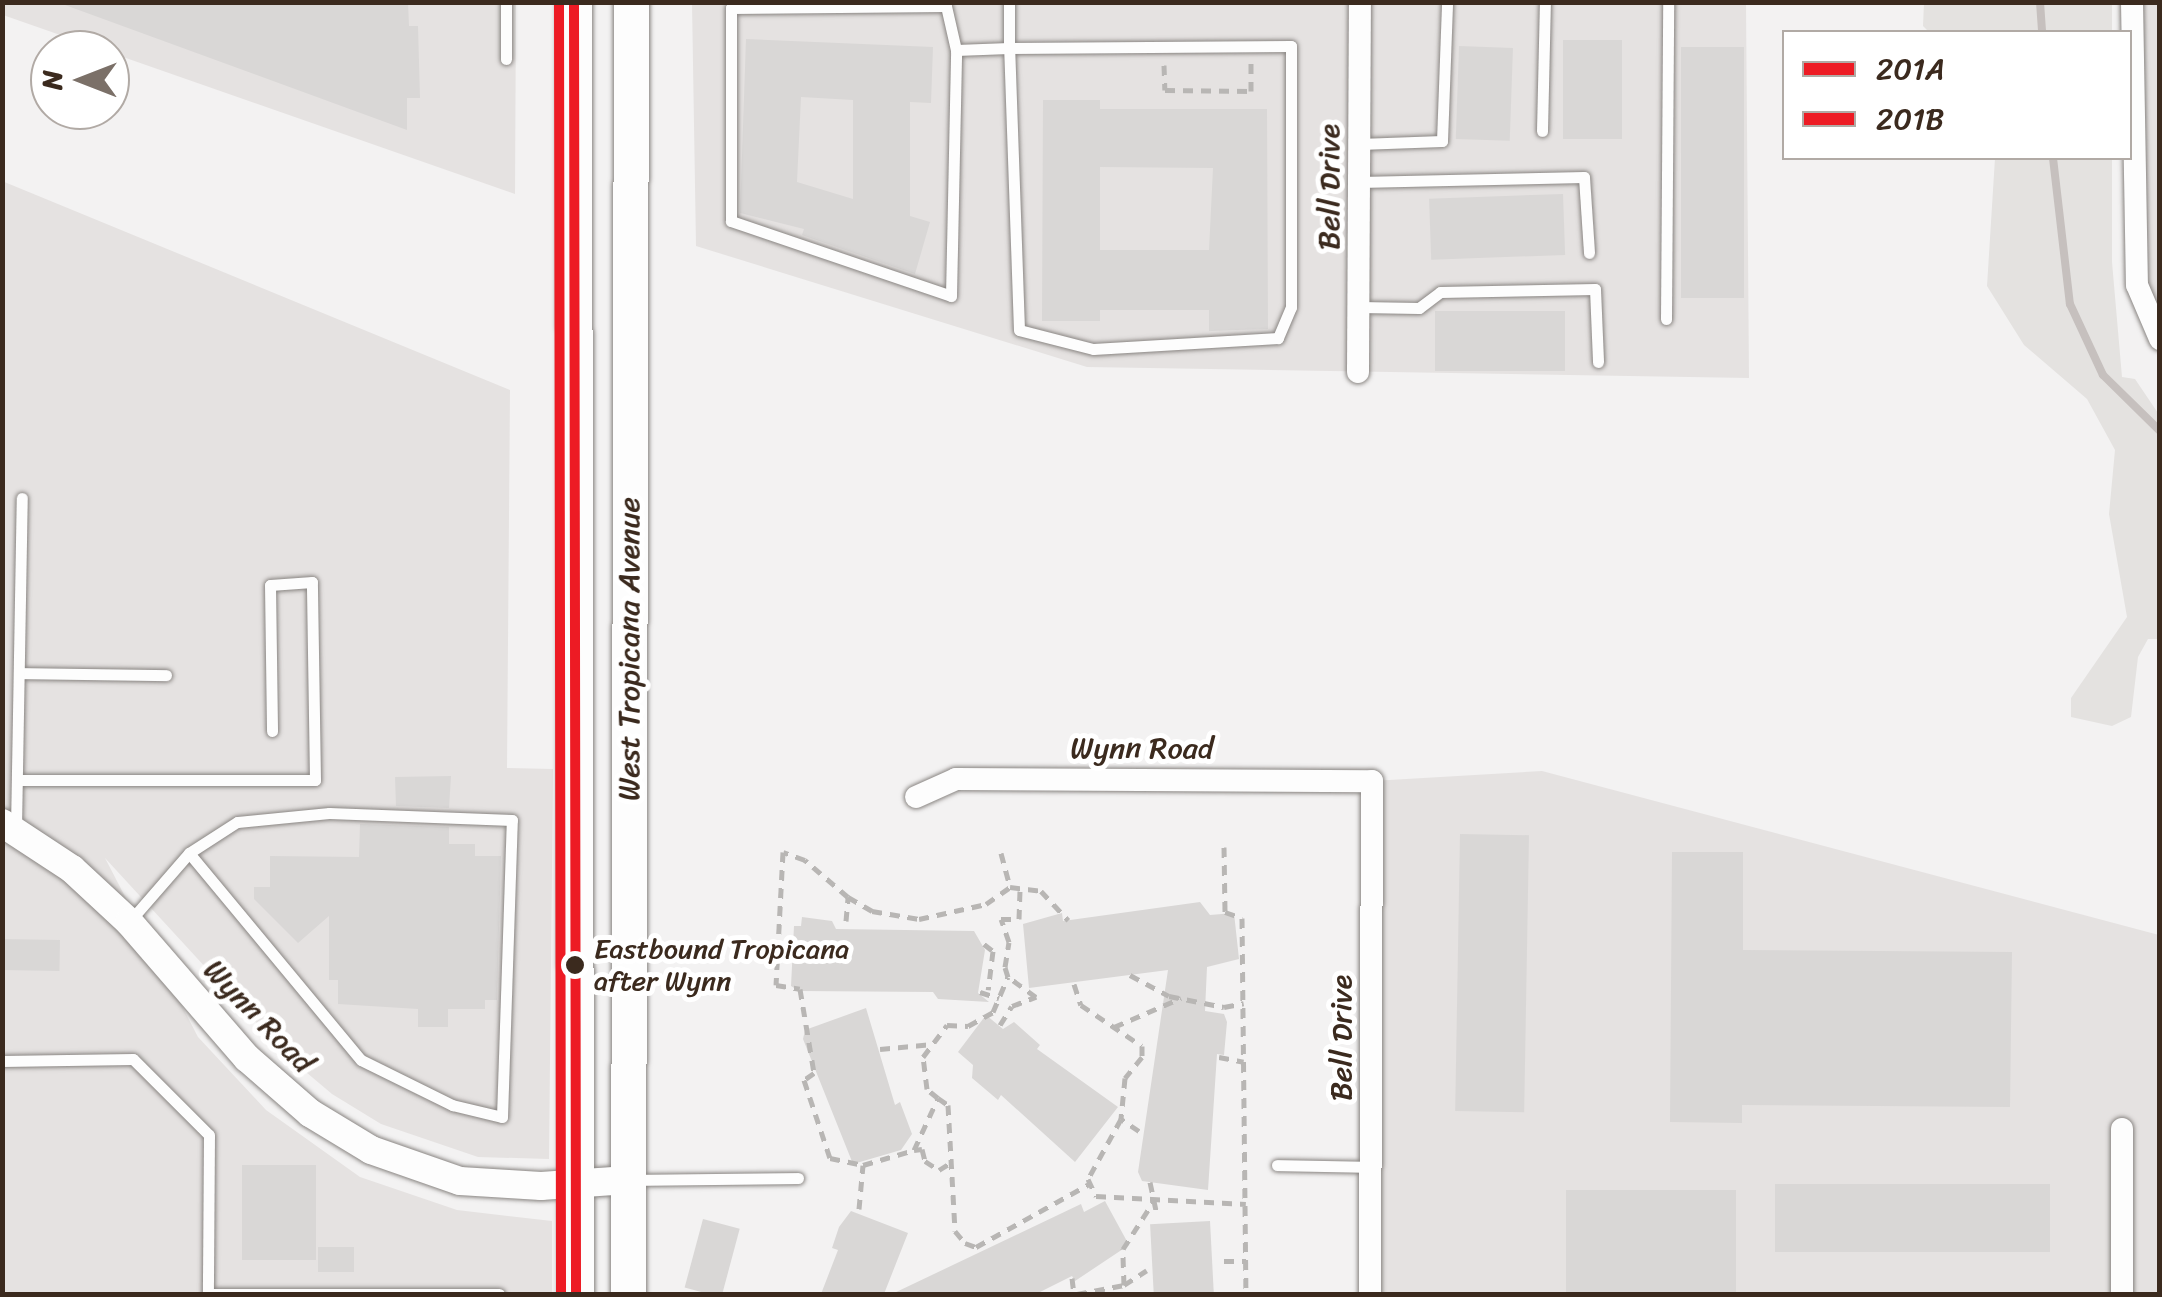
<!DOCTYPE html>
<html>
<head>
<meta charset="utf-8">
<style>
	body { margin:0 }
	#map { position:relative; width:2162px; height:1297px; overflow:hidden; background:#f3f2f2; font-family:Sriracha,sans-serif }
	div>[style] { position:absolute }
	[style*='--x'] { left:calc(var(--x)*1px); top:calc(var(--y)*1px); width:calc(var(--w)*1px); rotate:calc(var(--a)*1deg) }
	.built>* { inset:0; background:#e5e2e1 }
	.green>* { inset:0; background:#e4e2e0 }
	.stream>* { height:8px; margin:-4px; padding:0 4px; transform-origin:4px; border-radius:4px; background:#c6c0be }
	.building>* { inset:0; background:#d9d7d6; transform-origin:0 0 }
	.path>* { height:5px; margin-top:-2.5px; transform-origin:0; background:repeating-linear-gradient(90deg,#b8b6b4 0 10px,transparent 0 18px) }
	.roads { filter:drop-shadow(0 0 2px #898582) drop-shadow(0 0 2px #898582) }
	.service>* { height:11px; margin:-5.5px; padding:0 5.5px; transform-origin:5.5px; border-radius:5.5px; background:#fdfdfd }
	.minor>* { height:22px; margin:-11px; padding:0 11px; transform-origin:11px; border-radius:11px; background:#fdfdfd }
	.tertiary>* { height:28px; margin:-14px; padding:0 14px; transform-origin:14px; border-radius:14px; background:#fdfdfd }
	.primary>* { height:35px; margin:-17.5px; padding:0 17.5px; transform-origin:17.5px; border-radius:17.5px; background:#fdfdfd }
	.bus-1>* { height:10px; margin:-5px; padding:0 5px; transform-origin:5px; border-radius:5px; background:#ed1b24 }
	.bus-2>* { height:10px; margin:-5px; padding:0 5px; transform-origin:5px; border-radius:5px; background:#ed1b24 }
	.dots>* { width:28px; height:28px; translate:-50% -50%; box-sizing:border-box; border:5px solid #fff; border-radius:50% }
	span { translate:-50% -50%; white-space:nowrap; text-align:center; line-height:1.15; -webkit-text-stroke:10px #fff; paint-order:stroke }
	.bus-label { font-size:28px; color:#3b2a1e }
	.left { translate:0 -50%; text-align:left }
	.street-label { font-size:30px; color:#3b2a1e }
	.frame { position:absolute; inset:0; border:5px solid #3b2a1e; pointer-events:none }
	.legend { position:absolute; left:1782px; top:30px; width:350px; height:130px; box-sizing:border-box; background:#fff; border:2px solid #b1aaa5; margin:0; padding:12px 18px; list-style:none; font-size:30px; color:#3b2a1e }
	.legend li { display:flex; align-items:center; gap:20px; height:50px }
	.legend b { width:50px; border:2px solid #b1aaa5 }
	.north { position:absolute; left:30px; top:30px; width:100px; height:100px; box-sizing:border-box; background:#fff; border:2px solid #b1aaa5; border-radius:50%; rotate:270deg; font-size:28px; font-weight:700; line-height:40px; text-align:center; color:#3b2a1e }
	.north::after { content:''; display:block; margin:auto; width:35px; height:45px; background:#7b7068; clip-path:polygon(50% 0,100% 100%,50% 72%,0 100%) }
</style>
</head>
<body>
<div id="map">
	<div class="built">
		<div style="clip-path:polygon(3px 2px,516px 3px,515px 194px,3px 15px)"></div>
		<div style="clip-path:polygon(692px 3px,1746px 3px,1749px 378px,1087px 367px,696px 246px)"></div>
		<div style="clip-path:polygon(2132px 3px,2159px 3px,2159px 339px,2151px 330px)"></div>
		<div style="clip-path:polygon(2px 181px,510px 390px,507px 768px,553px 769px,549px 1159px,478px 1157px,381px 1124px,332px 1094px,287px 1056px,105px 858px,198px 1037px,266px 1110px,360px 1177px,457px 1210px,552px 1221px,552px 1294px,3px 1294px)"></div>
		<div style="clip-path:polygon(1542px 771px,2159px 935px,2159px 1294px,1370px 1294px,1372px 781px)"></div>
	</div>
	<div class="green">
		<div style="clip-path:polygon(1924px 3px,2112px 3px,2112px 32px,1929px 32px,1923px 26px)"></div>
		<div style="clip-path:polygon(1995px 158px,2112px 158px,2112px 262px,2122px 377px,2135px 379px,2160px 416px,2159px 639px,2148px 639px,2138px 657px,2131px 717px,2112px 726px,2071px 717px,2071px 698px,2127px 617px,2109px 514px,2115px 450px,2087px 399px,2024px 345px,1987px 286px)"></div>
	</div>
	<div class="stream">
		<div style="--x:2040;--y:2;--w:30;--a:86"></div>
		<div style="--x:2053;--y:158;--w:147;--a:83.4"></div>
		<div style="--x:2070;--y:304;--w:78;--a:65.1"></div>
		<div style="--x:2103;--y:375;--w:80;--a:44.5"></div>
	</div>
	<div class="building">
		<div style="clip-path:polygon(408px 2px,409px 26px,418px 26px,420px 98px,407px 98px,407px 130px,65px 5px)"></div>
		<div style="clip-path:polygon(evenodd,746px 39px,933px 47px,931px 103px,910px 102px,910px 216px,930px 222px,915px 274px,802px 235px,804px 229px,740px 213px,746px 39px,801px 97px,853px 100px,853px 199px,797px 182px,801px 97px)"></div>
		<div style="left:1622px;top:40px;width:99px;height:59px;rotate:90deg"></div>
		<div style="left:1459px;top:46px;width:54px;height:93px;rotate:2deg"></div>
		<div style="left:1681px;top:47px;width:63px;height:251px"></div>
		<div style="clip-path:polygon(evenodd,1043px 100px,1100px 100px,1100px 109px,1267px 109px,1268px 329px,1209px 331px,1209px 310px,1100px 310px,1100px 321px,1042px 321px,1043px 100px,1100px 167px,1213px 168px,1209px 250px,1100px 250px,1100px 167px)"></div>
		<div style="left:1563px;top:194px;width:61px;height:134px;rotate:88deg"></div>
		<div style="left:1435px;top:311px;width:130px;height:60px"></div>
		<div style="clip-path:polygon(451px 776px,449px 808px,396px 806px,395px 777px)"></div>
		<div style="clip-path:polygon(360px 824px,449px 827px,449px 844px,475px 844px,475px 856px,501px 856px,497px 1000px,485px 1000px,485px 1009px,448px 1009px,448px 1027px,418px 1027px,418px 1009px,338px 1004px,338px 980px,329px 980px,329px 916px,298px 943px,254px 899px,254px 887px,270px 887px,270px 856px,359px 857px)"></div>
		<div style="left:1460px;top:834px;width:69px;height:277px;rotate:1deg"></div>
		<div style="clip-path:polygon(1672px 852px,1743px 852px,1743px 950px,2012px 952px,2010px 1107px,1742px 1105px,1742px 1123px,1670px 1122px)"></div>
		<div style="clip-path:polygon(1200px 902px,1210px 915px,1234px 913px,1239px 959px,1207px 967px,1205px 1011px,1224px 1014px,1227px 1022px,1224px 1055px,1217px 1054px,1208px 1190px,1142px 1181px,1138px 1172px,1168px 970px,1029px 988px,1023px 924px,1062px 913px,1063px 921px)"></div>
		<div style="clip-path:polygon(802px 917px,832px 921px,836px 929px,974px 931px,985px 950px,978px 993px,989px 1002px,938px 999px,933px 992px,799px 991px,791px 986px,794px 926px,801px 926px)"></div>
		<div style="left:2px;top:939px;width:58px;height:31px;rotate:1deg"></div>
		<div style="clip-path:polygon(866px 1008px,895px 1105px,900px 1102px,912px 1134px,901px 1150px,853px 1164px,803px 1039px,805px 1030px)"></div>
		<div style="clip-path:polygon(986px 1015px,1003px 1029px,1014px 1022px,1040px 1045px,1037px 1049px,1118px 1107px,1075px 1162px,1001px 1095px,998px 1100px,972px 1078px,973px 1065px,958px 1052px)"></div>
		<div style="left:242px;top:1165px;width:74px;height:95px"></div>
		<div style="left:2050px;top:1184px;width:68px;height:275px;rotate:90deg"></div>
		<div style="left:1566px;top:1190px;width:170px;height:104px"></div>
		<div style="clip-path:polygon(1105px 1201px,1129px 1245px,1075px 1281px,1072px 1276px,1036px 1294px,892px 1294px,1081px 1204px,1084px 1212px)"></div>
		<div style="clip-path:polygon(851px 1211px,908px 1233px,884px 1294px,821px 1294px,838px 1250px,832px 1248px,839px 1227px)"></div>
		<div style="left:703px;top:1219px;width:38px;height:71px;rotate:15deg"></div>
		<div style="left:1210px;top:1221px;width:73px;height:60px;rotate:87deg"></div>
		<div style="left:318px;top:1247px;width:36px;height:25px"></div>
	</div>
	<div class="path">
		<div style="--x:1164;--y:65;--w:25;--a:88"></div>
		<div style="--x:1165;--y:90;--w:86;--a:0.7"></div>
		<div style="--x:1251;--y:91;--w:28;--a:-90"></div>
		<div style="--x:1224;--y:847;--w:65;--a:89.1"></div>
		<div style="--x:1225;--y:912;--w:18;--a:19"></div>
		<div style="--x:1242;--y:918;--w:376;--a:89.4"></div>
		<div style="--x:1001;--y:853;--w:35;--a:75"></div>
		<div style="--x:1010;--y:887;--w:31;--a:7"></div>
		<div style="--x:1041;--y:891;--w:40;--a:47"></div>
		<div style="--x:848;--y:897;--w:28;--a:30"></div>
		<div style="--x:872;--y:911;--w:48;--a:9.7"></div>
		<div style="--x:919;--y:919;--w:69;--a:-12.6"></div>
		<div style="--x:986;--y:904;--w:29;--a:-35"></div>
		<div style="--x:846;--y:921;--w:24;--a:-85"></div>
		<div style="--x:848;--y:897;--w:57;--a:-139.3"></div>
		<div style="--x:805;--y:860;--w:23;--a:-160"></div>
		<div style="--x:783;--y:852;--w:133;--a:93"></div>
		<div style="--x:776;--y:985;--w:24;--a:9"></div>
		<div style="--x:800;--y:989;--w:85;--a:80.5"></div>
		<div style="--x:814;--y:1073;--w:12;--a:145"></div>
		<div style="--x:804;--y:1080;--w:82;--a:71.6"></div>
		<div style="--x:830;--y:1158;--w:34;--a:12"></div>
		<div style="--x:984;--y:944;--w:11;--a:38"></div>
		<div style="--x:993;--y:951;--w:39;--a:97"></div>
		<div style="--x:1130;--y:975;--w:44;--a:28.3"></div>
		<div style="--x:1169;--y:996;--w:56;--a:11.3"></div>
		<div style="--x:1224;--y:1007;--w:20;--a:-11"></div>
		<div style="--x:1074;--y:984;--w:22;--a:72"></div>
		<div style="--x:1081;--y:1005;--w:73;--a:33.9"></div>
		<div style="--x:1142;--y:1046;--w:11;--a:90"></div>
		<div style="--x:1142;--y:1057;--w:27;--a:129"></div>
		<div style="--x:1125;--y:1078;--w:41;--a:95.6"></div>
		<div style="--x:980;--y:992;--w:20;--a:18"></div>
		<div style="--x:1000;--y:1025;--w:22;--a:-58"></div>
		<div style="--x:1012;--y:1006;--w:26;--a:-21"></div>
		<div style="--x:1036;--y:997;--w:34;--a:-144"></div>
		<div style="--x:1008;--y:977;--w:10;--a:-107"></div>
		<div style="--x:1005;--y:967;--w:25;--a:-81"></div>
		<div style="--x:1009;--y:942;--w:24;--a:-109"></div>
		<div style="--x:1001;--y:919;--w:18;--a:0"></div>
		<div style="--x:1019;--y:919;--w:28;--a:-88"></div>
		<div style="--x:1114;--y:1027;--w:73;--a:-23.4"></div>
		<div style="--x:880;--y:1049;--w:53;--a:-5.4"></div>
		<div style="--x:1219;--y:1057;--w:25;--a:11"></div>
		<div style="--x:938;--y:1098;--w:14;--a:-141"></div>
		<div style="--x:927;--y:1089;--w:32;--a:-97"></div>
		<div style="--x:923;--y:1057;--w:40;--a:-53"></div>
		<div style="--x:947;--y:1025;--w:21;--a:3"></div>
		<div style="--x:968;--y:1026;--w:29;--a:-29"></div>
		<div style="--x:993;--y:1012;--w:38;--a:-67"></div>
		<div style="--x:1139;--y:1131;--w:22;--a:-146"></div>
		<div style="--x:1121;--y:1119;--w:68;--a:118.8"></div>
		<div style="--x:1088;--y:1179;--w:19;--a:65"></div>
		<div style="--x:1096;--y:1196;--w:150;--a:3.1"></div>
		<div style="--x:914;--y:1150;--w:8;--a:-7"></div>
		<div style="--x:922;--y:1149;--w:12;--a:76"></div>
		<div style="--x:925;--y:1161;--w:17;--a:33"></div>
		<div style="--x:939;--y:1170;--w:13;--a:-32"></div>
		<div style="--x:1150;--y:1182;--w:34;--a:78"></div>
		<div style="--x:859;--y:1209;--w:44;--a:-84.8"></div>
		<div style="--x:863;--y:1165;--w:53;--a:-16.4"></div>
		<div style="--x:914;--y:1150;--w:57;--a:-65.2"></div>
		<div style="--x:938;--y:1098;--w:12;--a:35"></div>
		<div style="--x:948;--y:1105;--w:126;--a:86.8"></div>
		<div style="--x:955;--y:1231;--w:16;--a:50"></div>
		<div style="--x:965;--y:1243;--w:12;--a:20"></div>
		<div style="--x:976;--y:1247;--w:129;--a:-29.1"></div>
		<div style="--x:1224;--y:1261;--w:22;--a:0"></div>
		<div style="--x:1072;--y:1278;--w:16;--a:83"></div>
		<div style="--x:1124;--y:1285;--w:36;--a:-92"></div>
		<div style="--x:1123;--y:1249;--w:59;--a:-57.4"></div>
		<div style="--x:1077;--y:1294;--w:48;--a:-10.8"></div>
		<div style="--x:1124;--y:1285;--w:27;--a:-33"></div>
	</div>
	<div class="roads">
		<div class="service">
			<div style="--x:506;--y:2;--w:57;--a:90"></div>
			<div style="--x:956;--y:50;--w:45;--a:-102.8"></div>
			<div style="--x:946;--y:6;--w:215;--a:179.5"></div>
			<div style="--x:731;--y:8;--w:213;--a:90"></div>
			<div style="--x:731;--y:221;--w:232;--a:18.8"></div>
			<div style="--x:951;--y:296;--w:246;--a:-88.8"></div>
			<div style="--x:956;--y:50;--w:53;--a:-2.2"></div>
			<div style="--x:1009;--y:48;--w:282;--a:-0.4"></div>
			<div style="--x:1291;--y:46;--w:261;--a:90"></div>
			<div style="--x:1291;--y:307;--w:34;--a:113"></div>
			<div style="--x:1278;--y:338;--w:185;--a:176.6"></div>
			<div style="--x:1093;--y:349;--w:76;--a:-165.6"></div>
			<div style="--x:1019;--y:330;--w:282;--a:-92"></div>
			<div style="--x:1009;--y:48;--w:46;--a:-90"></div>
			<div style="--x:1542;--y:131;--w:129;--a:-88.7"></div>
			<div style="--x:1359;--y:144;--w:83;--a:-2.1"></div>
			<div style="--x:1442;--y:141;--w:139;--a:-87.9"></div>
			<div style="--x:1359;--y:182;--w:225;--a:-1.3"></div>
			<div style="--x:1584;--y:177;--w:76;--a:86.2"></div>
			<div style="--x:1359;--y:307;--w:60;--a:1"></div>
			<div style="--x:1419;--y:308;--w:26;--a:-37"></div>
			<div style="--x:1440;--y:292;--w:155;--a:-1.1"></div>
			<div style="--x:1595;--y:289;--w:73;--a:87.6"></div>
			<div style="--x:1666;--y:319;--w:317;--a:-89.6"></div>
			<div style="--x:19;--y:673;--w:147;--a:0.8"></div>
			<div style="--x:17;--y:780;--w:298;--a:0"></div>
			<div style="--x:315;--y:780;--w:198;--a:-90.9"></div>
			<div style="--x:312;--y:582;--w:42;--a:175.9"></div>
			<div style="--x:270;--y:585;--w:146;--a:89.2"></div>
			<div style="--x:16;--y:828;--w:330;--a:-89"></div>
			<div style="--x:129;--y:922;--w:91;--a:-49"></div>
			<div style="--x:189;--y:853;--w:269;--a:50.3"></div>
			<div style="--x:361;--y:1060;--w:102;--a:26.3"></div>
			<div style="--x:452;--y:1105;--w:51;--a:13.5"></div>
			<div style="--x:502;--y:1117;--w:297;--a:-88.1"></div>
			<div style="--x:512;--y:820;--w:183;--a:-177.8"></div>
			<div style="--x:329;--y:813;--w:92;--a:174.4"></div>
			<div style="--x:237;--y:822;--w:57;--a:147.1"></div>
			<div style="--x:2;--y:1061;--w:131;--a:-0.9"></div>
			<div style="--x:133;--y:1059;--w:107;--a:45"></div>
			<div style="--x:209;--y:1135;--w:159;--a:90.4"></div>
			<div style="--x:1277;--y:1165;--w:94;--a:1.2"></div>
			<div style="--x:632;--y:1180;--w:166;--a:-0.7"></div>
			<div style="--x:208;--y:1294;--w:291;--a:0"></div>
		</div>
		<div class="minor">
			<div style="--x:2132;--y:2;--w:283;--a:89"></div>
			<div style="--x:2137;--y:285;--w:59;--a:66.9"></div>
			<div style="--x:1358;--y:372;--w:370;--a:-89.7"></div>
			<div style="--x:916;--y:797;--w:44;--a:-24.2"></div>
			<div style="--x:956;--y:779;--w:416;--a:0.3"></div>
			<div style="--x:1372;--y:781;--w:513;--a:90.22"></div>
			<div style="--x:2122;--y:1129;--w:165;--a:90"></div>
		</div>
		<div class="tertiary">
			<div style="--x:2;--y:823;--w:84;--a:33.3"></div>
			<div style="--x:72;--y:869;--w:78;--a:42.9"></div>
			<div style="--x:129;--y:922;--w:180;--a:49.1"></div>
			<div style="--x:247;--y:1058;--w:84;--a:41.1"></div>
			<div style="--x:310;--y:1113;--w:71;--a:31.2"></div>
			<div style="--x:371;--y:1150;--w:94;--a:19.2"></div>
			<div style="--x:460;--y:1181;--w:81;--a:3.5"></div>
			<div style="--x:541;--y:1186;--w:87;--a:-3.9"></div>
		</div>
		<div class="primary">
			<div style="--x:574;--y:2;--w:1292;--a:89.91"></div>
			<div style="--x:628;--y:1294;--w:1292;--a:-89.87"></div>
		</div>
	</div>
	<div class="bus-1">
		<div style="--x:574;--y:2;--w:1292;--a:89.91"></div>
	</div>
	<div class="bus-2">
		<div style="--x:559;--y:2;--w:1292;--a:89.91"></div>
	</div>
	<div class="dots">
		<div style="left:575px;top:965px;background:#3b2a1e"></div>
	</div>
	<div class="bus-label">
		<span class="left" style="left:594px;top:965px">Eastbound Tropicana<br>after Wynn</span>
	</div>
	<div class="street-label">
		<span style="left:1329px;top:187px;rotate:-90deg">Bell Drive</span>
		<span style="left:629px;top:649px;rotate:-90deg">West Tropicana Avenue</span>
		<span style="left:1142px;top:748px">Wynn Road</span>
		<span style="left:259px;top:1016px;rotate:46deg">Wynn Road</span>
		<span style="left:1341px;top:1038px;rotate:-90deg">Bell Drive</span>
	</div>
	<div class="frame"></div>
	<ul class="legend">
	<li><b style="height:12px;background:#ed1b24"></b>201A</li>
	<li><b style="height:12px;background:#ed1b24"></b>201B</li>
	</ul>
	<div class="north">N</div>
</div>
</body>
</html>
